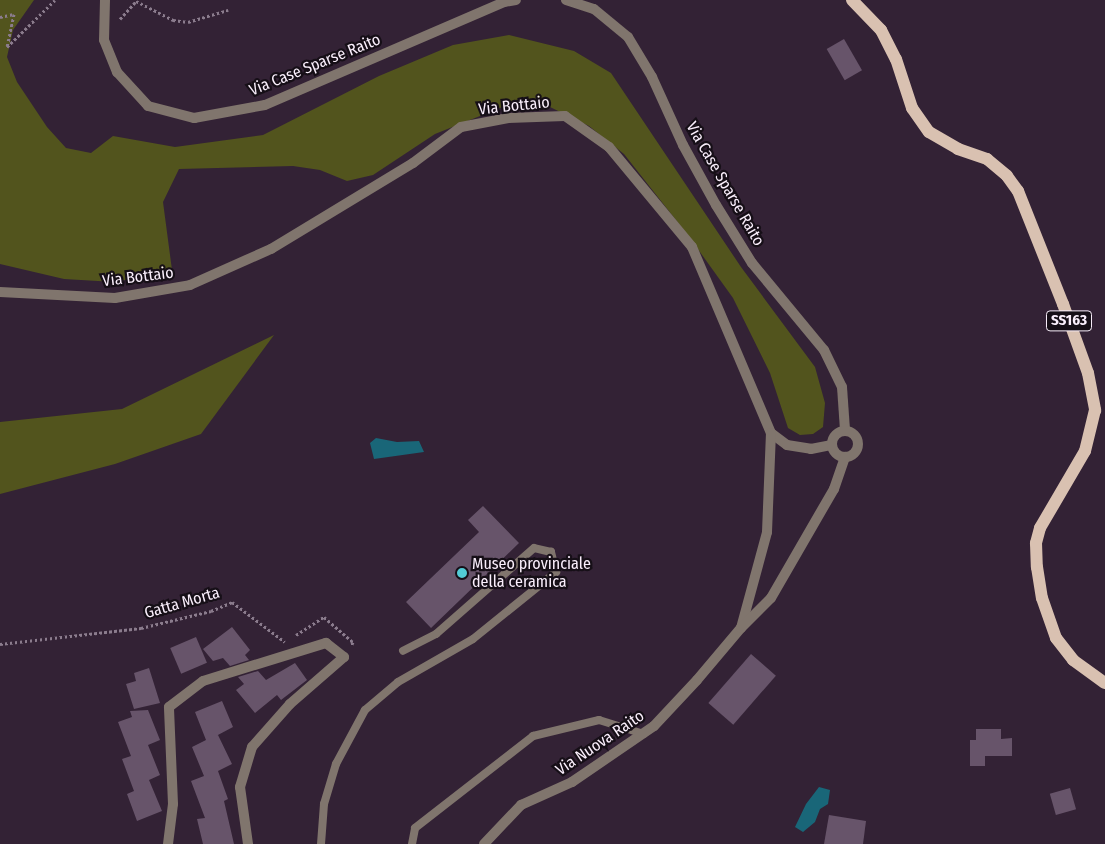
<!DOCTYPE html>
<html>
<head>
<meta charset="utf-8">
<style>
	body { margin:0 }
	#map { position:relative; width:1105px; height:844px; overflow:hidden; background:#332235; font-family:"Fira Sans Condensed",sans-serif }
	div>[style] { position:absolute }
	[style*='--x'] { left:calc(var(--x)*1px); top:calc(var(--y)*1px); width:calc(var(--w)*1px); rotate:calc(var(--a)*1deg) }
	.forest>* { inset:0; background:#52541d }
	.water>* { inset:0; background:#196678 }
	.building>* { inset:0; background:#67546a; transform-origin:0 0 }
	.path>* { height:3px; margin-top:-1.5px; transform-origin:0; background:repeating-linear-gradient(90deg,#8b7c8d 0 2.5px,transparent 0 5px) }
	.service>* { height:8px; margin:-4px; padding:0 4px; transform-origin:4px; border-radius:4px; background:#80756d }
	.minor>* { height:10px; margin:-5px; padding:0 5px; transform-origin:5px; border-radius:5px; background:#80756d }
	.tertiary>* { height:10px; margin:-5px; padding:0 5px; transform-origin:5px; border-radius:5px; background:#80756d }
	.tertiary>.ring { margin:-5px; padding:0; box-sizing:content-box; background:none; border:10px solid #80756d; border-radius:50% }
	.primary>* { height:12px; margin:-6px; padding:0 6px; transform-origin:6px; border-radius:6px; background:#d9c1b1 }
	.dots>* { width:14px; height:14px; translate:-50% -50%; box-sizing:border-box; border:2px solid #160f17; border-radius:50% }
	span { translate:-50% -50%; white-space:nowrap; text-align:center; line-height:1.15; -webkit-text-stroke:4.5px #160f17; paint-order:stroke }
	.shield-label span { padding:1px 4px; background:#160f17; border:1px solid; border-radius:4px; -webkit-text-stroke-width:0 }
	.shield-label { font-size:15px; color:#faeffc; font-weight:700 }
	.street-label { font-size:16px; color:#faeffc }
	.poi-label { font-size:16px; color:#faeffc }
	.left { translate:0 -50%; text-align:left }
</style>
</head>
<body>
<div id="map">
	<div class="forest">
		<div style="clip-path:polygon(0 0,34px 0,13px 30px,7px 57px,17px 82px,47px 127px,66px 148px,91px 153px,113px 136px,175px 147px,263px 135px,379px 76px,453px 45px,509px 35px,574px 51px,611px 73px,741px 267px,815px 367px,825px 403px,823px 427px,813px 434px,800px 435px,788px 428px,770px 373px,733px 298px,687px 234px,624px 154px,589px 126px,550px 107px,510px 104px,435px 134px,373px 175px,347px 181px,320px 170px,293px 166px,179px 169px,163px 202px,172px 270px,115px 282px,64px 279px,0 264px)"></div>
		<div style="clip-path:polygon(274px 335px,201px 434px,115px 464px,0 494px,0 422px,122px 409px)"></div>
	</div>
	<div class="water">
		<div style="clip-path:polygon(376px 438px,397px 442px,419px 441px,424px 452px,374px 459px,370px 443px)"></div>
		<div style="clip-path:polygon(819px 787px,830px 790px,828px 804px,820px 809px,815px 822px,803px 832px,795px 827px,806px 804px)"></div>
	</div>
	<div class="building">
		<div style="left:844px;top:39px;width:36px;height:20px;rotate:60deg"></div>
		<div style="clip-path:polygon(483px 506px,519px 543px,431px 628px,406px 602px,479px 532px,468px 520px)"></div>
		<div style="clip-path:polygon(232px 627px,250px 650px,245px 655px,249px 660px,230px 666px,223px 658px,213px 661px,203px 649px)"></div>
		<div style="left:196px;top:637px;width:28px;height:28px;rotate:67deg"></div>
		<div style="left:751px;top:654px;width:33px;height:65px;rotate:41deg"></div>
		<div style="clip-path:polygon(295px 663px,307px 680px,281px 700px,277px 695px,255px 713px,236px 690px,244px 684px,238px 677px,258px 671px,266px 680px)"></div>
		<div style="clip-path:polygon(149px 668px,160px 703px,134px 709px,126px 684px,136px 681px,134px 673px)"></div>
		<div style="clip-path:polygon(222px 701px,233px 727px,216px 736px,218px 735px,232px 764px,218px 771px,228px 799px,224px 801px,234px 844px,203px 844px,197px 819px,205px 818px,191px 781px,204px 776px,192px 747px,206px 740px,195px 712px)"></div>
		<div style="clip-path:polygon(148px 710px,160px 740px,148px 745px,160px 775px,149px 780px,162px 811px,137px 821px,127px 794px,134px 791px,122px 759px,131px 756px,118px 722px,132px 717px,130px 711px)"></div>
		<div style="clip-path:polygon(976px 729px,1001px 729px,1001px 739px,1012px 738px,1012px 756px,985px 756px,985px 766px,970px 766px,970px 740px,976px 740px)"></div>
		<div style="left:1070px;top:788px;width:22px;height:21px;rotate:74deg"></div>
		<div style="clip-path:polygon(829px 815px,866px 821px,863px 844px,824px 844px)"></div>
	</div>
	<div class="path">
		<div style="--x:0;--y:17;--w:14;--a:-12"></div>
		<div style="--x:14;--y:14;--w:34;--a:102"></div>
		<div style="--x:7;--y:47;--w:67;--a:-44.4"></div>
		<div style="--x:120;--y:19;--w:24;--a:-48"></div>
		<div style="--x:136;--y:1;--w:42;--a:27.2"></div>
		<div style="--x:173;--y:20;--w:15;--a:8"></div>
		<div style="--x:188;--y:22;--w:42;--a:-16.7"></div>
		<div style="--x:296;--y:635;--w:33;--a:-33"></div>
		<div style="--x:324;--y:617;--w:38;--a:41"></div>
		<div style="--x:353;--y:642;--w:4;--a:117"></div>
		<div style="--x:0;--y:644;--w:142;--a:-6.5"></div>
		<div style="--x:141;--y:628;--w:72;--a:-13.7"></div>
		<div style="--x:211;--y:611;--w:23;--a:-23"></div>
		<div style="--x:232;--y:602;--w:66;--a:37"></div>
	</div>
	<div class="service">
		<div style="--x:321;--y:844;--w:40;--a:-85.7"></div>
		<div style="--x:324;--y:804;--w:42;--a:-73.3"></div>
		<div style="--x:336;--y:764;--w:61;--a:-61.8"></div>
		<div style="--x:365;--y:710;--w:43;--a:-40.3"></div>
		<div style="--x:398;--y:682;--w:86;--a:-29.8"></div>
		<div style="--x:473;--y:639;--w:107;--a:-38.9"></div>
		<div style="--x:556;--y:572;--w:21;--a:-104"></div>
		<div style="--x:551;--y:552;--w:17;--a:-167"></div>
		<div style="--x:534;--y:548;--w:130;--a:138.7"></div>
		<div style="--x:436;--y:634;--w:37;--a:153"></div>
		<div style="--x:412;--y:844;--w:16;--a:-79"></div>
		<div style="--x:415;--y:828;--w:150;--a:-37.9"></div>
		<div style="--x:533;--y:736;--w:68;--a:-13.6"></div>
		<div style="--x:599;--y:720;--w:47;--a:17.3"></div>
	</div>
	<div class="minor">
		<div style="--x:168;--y:844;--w:40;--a:-82.9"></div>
		<div style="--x:173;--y:804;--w:97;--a:-92.4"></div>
		<div style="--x:169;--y:707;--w:43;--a:-37.4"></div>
		<div style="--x:203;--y:681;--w:129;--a:-17.2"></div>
		<div style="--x:326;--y:643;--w:23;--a:38"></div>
		<div style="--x:344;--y:657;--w:72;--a:139"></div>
		<div style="--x:290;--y:704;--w:57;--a:131.5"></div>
		<div style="--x:252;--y:747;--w:42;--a:106.7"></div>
		<div style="--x:240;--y:787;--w:58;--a:82"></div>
	</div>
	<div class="tertiary">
		<div style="--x:105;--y:0;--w:40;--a:91.4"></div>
		<div style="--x:104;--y:40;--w:35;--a:68"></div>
		<div style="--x:117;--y:72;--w:46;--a:47.6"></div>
		<div style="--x:148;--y:106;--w:48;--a:14.6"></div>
		<div style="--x:194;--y:118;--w:72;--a:-10.4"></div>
		<div style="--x:265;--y:105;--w:260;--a:-23.3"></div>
		<div style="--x:504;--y:2;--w:12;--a:-9"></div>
		<div style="--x:566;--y:0;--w:29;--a:18"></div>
		<div style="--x:594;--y:9;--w:44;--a:39.5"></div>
		<div style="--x:628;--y:37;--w:47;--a:59"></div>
		<div style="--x:652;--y:77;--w:75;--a:65.5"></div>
		<div style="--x:683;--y:145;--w:68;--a:61.2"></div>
		<div style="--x:716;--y:205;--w:68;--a:58.2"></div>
		<div style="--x:752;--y:263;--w:113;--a:50.4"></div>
		<div style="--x:824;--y:350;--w:41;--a:64.1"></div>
		<div style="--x:842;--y:387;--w:43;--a:86"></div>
		<div style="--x:0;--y:292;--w:115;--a:3"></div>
		<div style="--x:115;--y:298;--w:76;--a:-9.8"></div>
		<div style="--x:190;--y:285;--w:89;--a:-24"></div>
		<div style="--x:271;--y:249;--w:166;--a:-31.2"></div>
		<div style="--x:413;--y:163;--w:60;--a:-36.9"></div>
		<div style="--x:461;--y:127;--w:48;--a:-10.8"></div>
		<div style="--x:508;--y:118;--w:57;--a:-2"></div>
		<div style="--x:565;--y:116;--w:54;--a:35.2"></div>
		<div style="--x:609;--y:147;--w:130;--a:50.3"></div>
		<div style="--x:692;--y:247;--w:202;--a:67"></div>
		<div style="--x:771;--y:433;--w:20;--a:37"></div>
		<div style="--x:787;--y:445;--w:24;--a:9"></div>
		<div style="--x:811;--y:449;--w:20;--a:-11"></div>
		<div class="ring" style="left:832px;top:431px;width:16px;height:16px"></div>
		<div style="--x:741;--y:628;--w:99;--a:-74.8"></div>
		<div style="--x:767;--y:532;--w:99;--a:-87.7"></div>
		<div style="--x:484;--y:844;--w:54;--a:-46.5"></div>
		<div style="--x:521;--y:805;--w:56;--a:-24.3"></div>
		<div style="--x:572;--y:782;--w:99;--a:-34.3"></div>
		<div style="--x:654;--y:726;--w:63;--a:-46.9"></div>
		<div style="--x:697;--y:680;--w:68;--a:-49.8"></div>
		<div style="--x:741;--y:628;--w:42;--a:-45"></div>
		<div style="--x:771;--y:598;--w:126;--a:-60"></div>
		<div style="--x:834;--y:489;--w:34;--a:-71"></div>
	</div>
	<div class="primary">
		<div style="--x:852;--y:0;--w:42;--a:46"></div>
		<div style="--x:881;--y:30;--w:33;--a:63"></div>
		<div style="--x:896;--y:59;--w:52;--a:71.9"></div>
		<div style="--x:912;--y:108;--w:29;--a:55"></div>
		<div style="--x:929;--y:132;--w:34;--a:30"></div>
		<div style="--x:958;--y:149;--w:31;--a:19"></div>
		<div style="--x:987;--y:159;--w:26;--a:40"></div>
		<div style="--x:1007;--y:176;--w:19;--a:54"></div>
		<div style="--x:1018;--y:191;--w:122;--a:68.3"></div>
		<div style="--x:1063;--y:304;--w:73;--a:70.1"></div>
		<div style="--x:1088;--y:373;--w:38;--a:79"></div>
		<div style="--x:1095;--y:410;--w:42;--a:103.7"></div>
		<div style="--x:1085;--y:451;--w:89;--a:120.3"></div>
		<div style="--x:1040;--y:528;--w:16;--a:105"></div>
		<div style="--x:1036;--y:543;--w:24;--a:88"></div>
		<div style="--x:1037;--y:567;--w:31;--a:81"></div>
		<div style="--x:1042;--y:598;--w:42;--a:70.7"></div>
		<div style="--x:1056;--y:638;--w:28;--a:52"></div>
		<div style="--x:1073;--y:660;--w:39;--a:36"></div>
	</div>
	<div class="dots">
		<div style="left:462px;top:573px;background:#52ccd6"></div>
	</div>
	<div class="shield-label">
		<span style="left:1069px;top:321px">SS163</span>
	</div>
	<div class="street-label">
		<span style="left:315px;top:65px;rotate:-22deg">Via Case Sparse Raito</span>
		<span style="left:514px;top:106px;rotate:-6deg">Via Bottaio</span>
		<span style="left:725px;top:184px;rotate:60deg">Via Case Sparse Raito</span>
		<span style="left:138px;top:277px;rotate:-7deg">Via Bottaio</span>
		<span style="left:182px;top:603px;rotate:-16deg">Gatta Morta</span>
		<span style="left:600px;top:743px;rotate:-34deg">Via Nuova Raito</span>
	</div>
	<div class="poi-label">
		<span class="left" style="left:472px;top:573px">Museo provinciale<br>della ceramica</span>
	</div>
</div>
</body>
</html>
